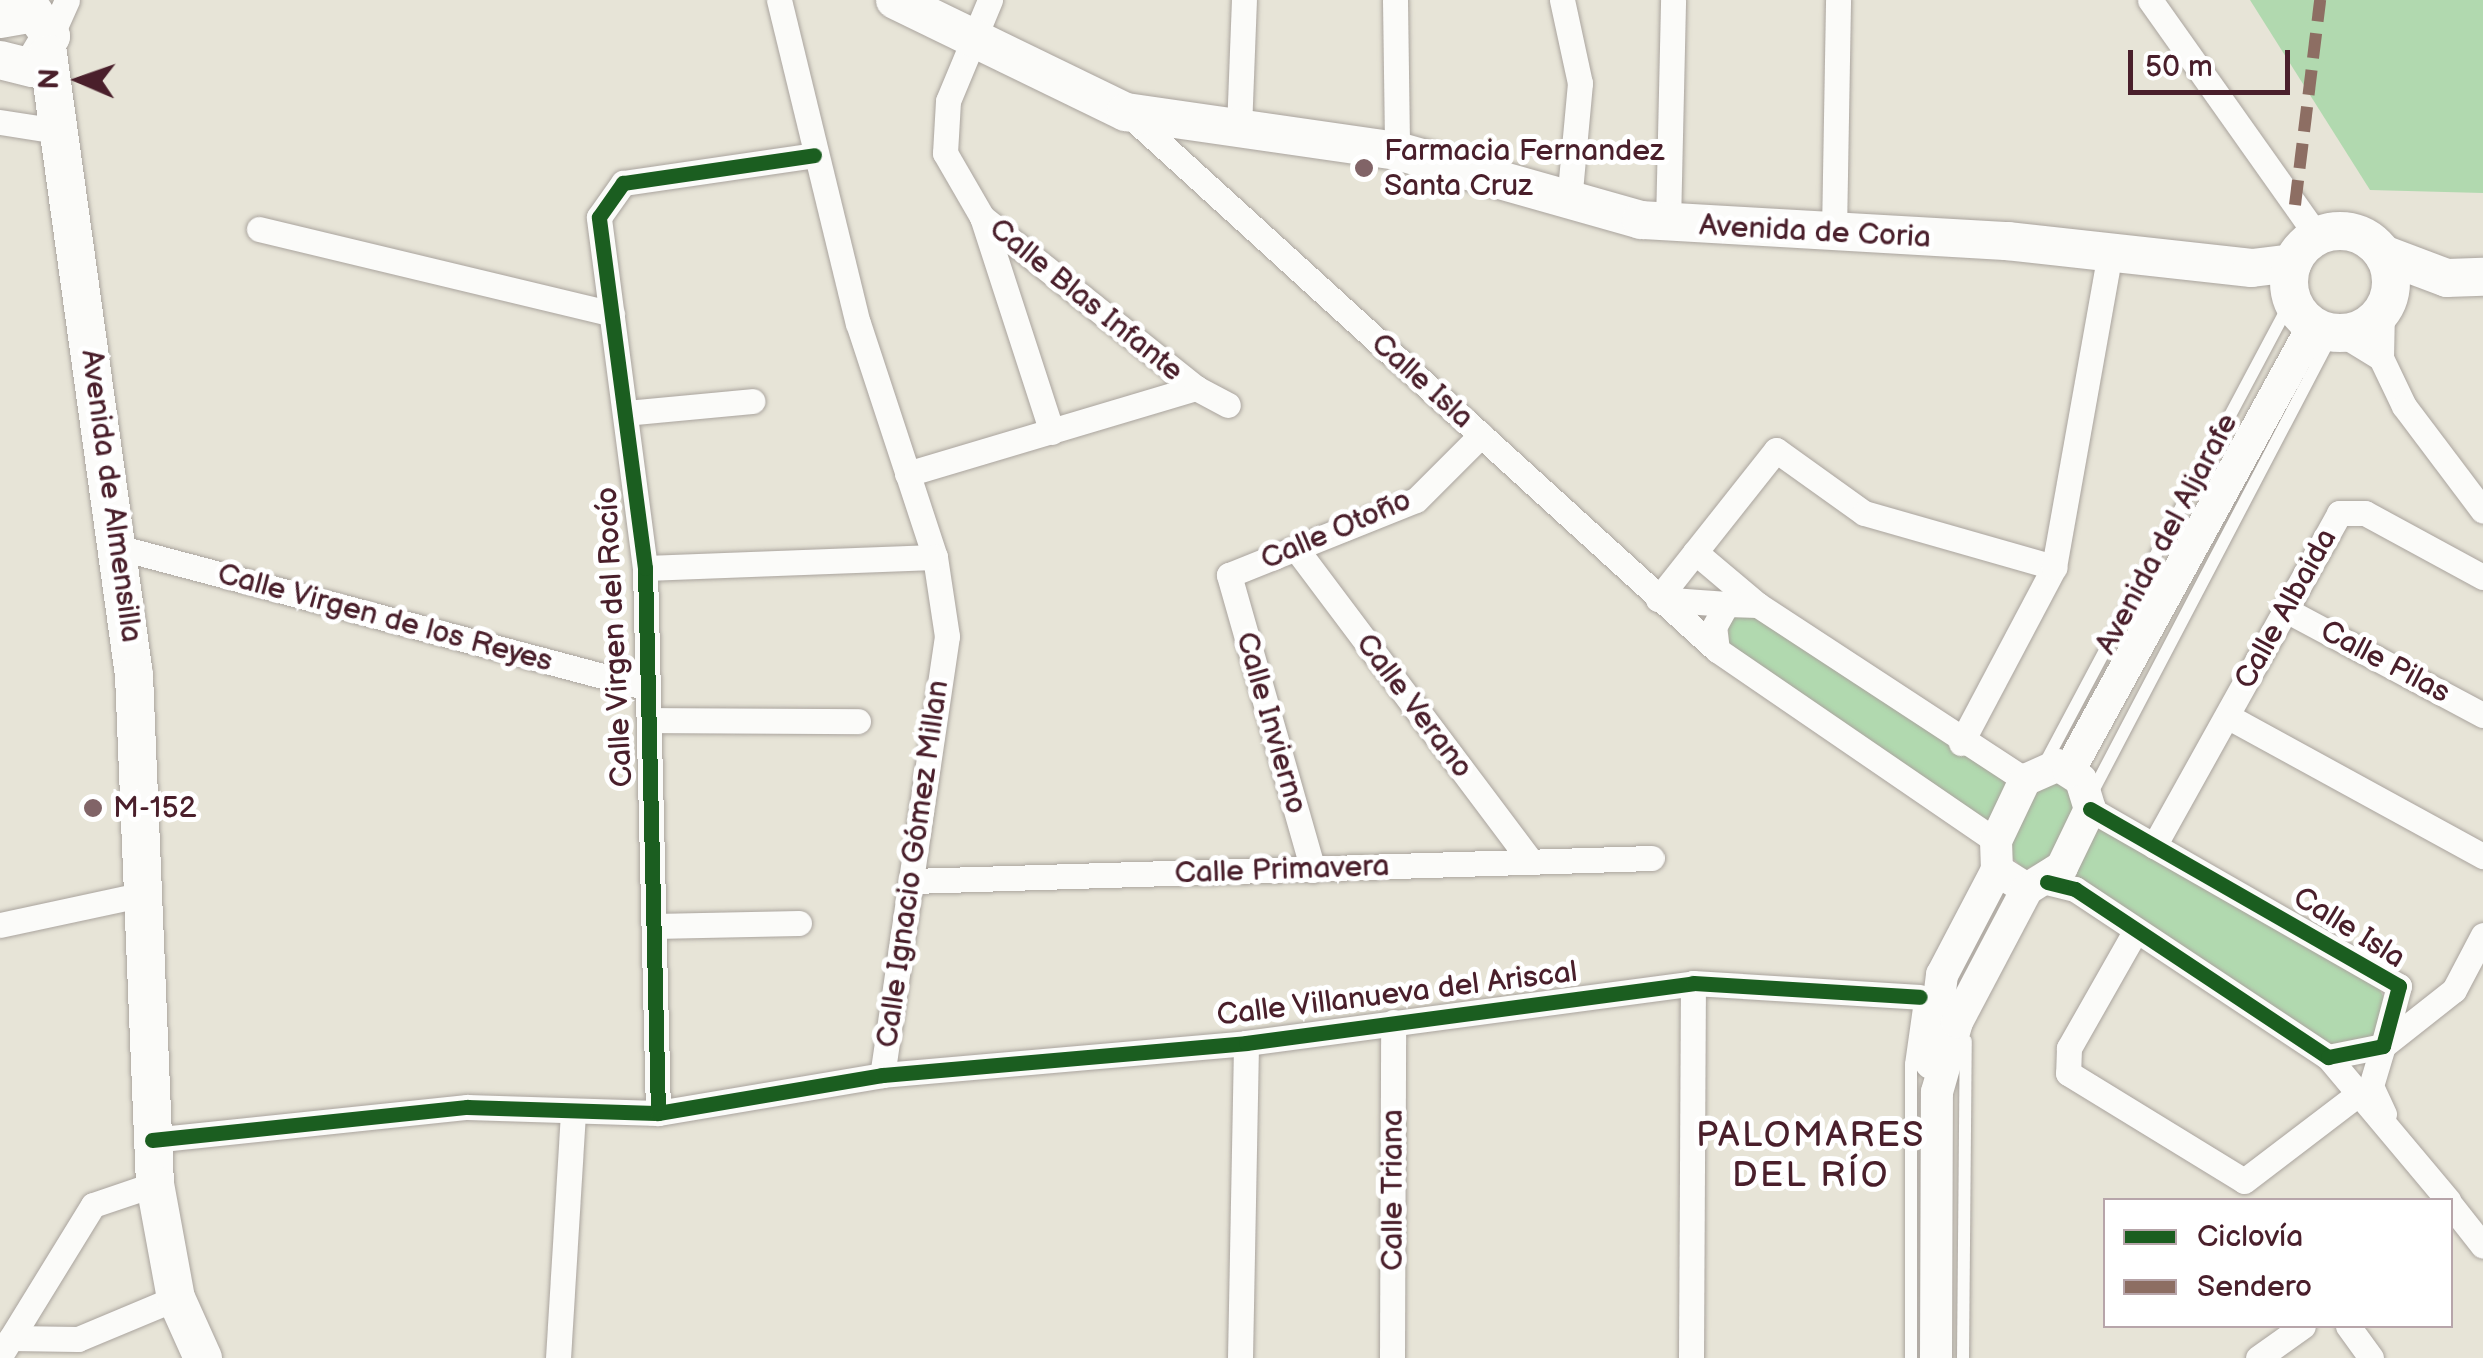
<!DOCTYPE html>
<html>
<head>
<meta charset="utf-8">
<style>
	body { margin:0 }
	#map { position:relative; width:2483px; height:1358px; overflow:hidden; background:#e7e4d7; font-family:"Balsamiq Sans",sans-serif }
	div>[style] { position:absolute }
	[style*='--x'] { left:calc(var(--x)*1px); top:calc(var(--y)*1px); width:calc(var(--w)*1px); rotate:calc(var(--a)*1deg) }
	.green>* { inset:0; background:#b1d9af }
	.roads { filter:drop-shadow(0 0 2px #aaa49e) drop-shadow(0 0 2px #aaa49e) }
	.service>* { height:12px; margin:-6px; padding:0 6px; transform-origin:6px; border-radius:6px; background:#fbfbf9 }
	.minor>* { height:25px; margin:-12.5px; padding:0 12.5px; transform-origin:12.5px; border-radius:12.5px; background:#fbfbf9 }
	.tertiary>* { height:32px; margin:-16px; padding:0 16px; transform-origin:16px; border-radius:16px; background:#fbfbf9 }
	.secondary>* { height:38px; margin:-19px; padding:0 19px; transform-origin:19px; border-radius:19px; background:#fbfbf9 }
	.secondary>.ring { margin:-19px; padding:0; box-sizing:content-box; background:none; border:38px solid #fbfbf9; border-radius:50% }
	.quiet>* { height:12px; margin-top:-6px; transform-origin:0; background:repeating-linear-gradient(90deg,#8d6e63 0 25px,transparent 0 37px) }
	.cycleway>* { height:15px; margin:-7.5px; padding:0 7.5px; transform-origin:7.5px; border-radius:7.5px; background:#1b5e20 }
	.dots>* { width:28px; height:28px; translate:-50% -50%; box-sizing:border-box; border:5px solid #fff; border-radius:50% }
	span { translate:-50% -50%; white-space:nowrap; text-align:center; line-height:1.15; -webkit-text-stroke:10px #fff; paint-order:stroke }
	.poi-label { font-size:30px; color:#4a1f2b }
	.left { translate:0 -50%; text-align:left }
	.street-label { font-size:30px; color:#4a1f2b }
	.quarter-label { font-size:35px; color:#4a1f2b; letter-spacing:2.5px }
	.legend { position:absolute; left:2103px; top:1198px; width:350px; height:130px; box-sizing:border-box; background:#fff; border:2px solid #b7a5aa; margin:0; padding:12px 18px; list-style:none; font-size:30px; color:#4a1f2b }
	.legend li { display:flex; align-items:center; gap:20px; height:50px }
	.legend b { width:50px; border:2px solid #b7a5aa }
	.north { position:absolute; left:30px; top:30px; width:100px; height:100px; -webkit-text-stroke:8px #fff; paint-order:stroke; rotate:272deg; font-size:28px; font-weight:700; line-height:40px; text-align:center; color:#4a1f2b }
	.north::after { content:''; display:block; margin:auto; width:35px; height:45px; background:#4a1f2b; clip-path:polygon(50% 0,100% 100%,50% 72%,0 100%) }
	.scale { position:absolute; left:2128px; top:50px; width:162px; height:45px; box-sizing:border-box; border:5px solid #4a1f2b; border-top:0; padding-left:12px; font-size:30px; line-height:35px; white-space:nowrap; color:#4a1f2b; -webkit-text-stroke:8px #fff; paint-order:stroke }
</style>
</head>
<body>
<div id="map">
	<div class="green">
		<div style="clip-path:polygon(2250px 0,2483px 0,2483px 193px,2370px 190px)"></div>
		<div style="clip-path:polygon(1728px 616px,1756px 617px,2009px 778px,1993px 824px,1729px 648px)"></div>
		<div style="clip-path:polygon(2054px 781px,2068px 786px,2076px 811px,2058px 853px,2025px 870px,2007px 853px,2027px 797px)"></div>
		<div style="clip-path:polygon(2099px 827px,2378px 986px,2388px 1006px,2379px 1034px,2337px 1049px,2077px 884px,2073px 874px)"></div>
	</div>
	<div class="roads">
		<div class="service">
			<div style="--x:2044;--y:765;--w:528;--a:-61.98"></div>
			<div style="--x:2092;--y:793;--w:519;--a:-62.35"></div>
			<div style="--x:1911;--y:1358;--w:294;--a:-90"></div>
			<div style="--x:1911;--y:1064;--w:71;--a:-81.9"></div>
			<div style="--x:1963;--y:1358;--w:317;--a:-89.5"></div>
		</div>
		<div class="minor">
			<div style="--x:779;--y:0;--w:333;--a:76.3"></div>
			<div style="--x:858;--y:323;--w:246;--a:71.8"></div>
			<div style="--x:935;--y:557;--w:80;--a:81.4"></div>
			<div style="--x:947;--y:636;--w:444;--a:98.4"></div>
			<div style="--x:990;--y:0;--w:109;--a:112.6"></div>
			<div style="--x:948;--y:101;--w:52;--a:93.3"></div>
			<div style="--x:945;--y:153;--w:74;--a:60"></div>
			<div style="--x:982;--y:217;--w:274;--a:38.6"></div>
			<div style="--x:1395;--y:0;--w:151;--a:89.2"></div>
			<div style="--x:1562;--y:0;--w:85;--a:77.8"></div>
			<div style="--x:1580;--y:83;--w:120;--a:95.3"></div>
			<div style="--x:2150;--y:0;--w:289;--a:54.7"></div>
			<div style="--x:51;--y:36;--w:39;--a:-66"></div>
			<div style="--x:1126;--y:112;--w:799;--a:42.31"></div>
			<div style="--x:0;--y:122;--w:59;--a:8.8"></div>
			<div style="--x:1239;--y:129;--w:129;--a:-87.8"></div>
			<div style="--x:982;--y:217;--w:226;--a:72"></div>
			<div style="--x:1668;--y:224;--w:224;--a:-88.7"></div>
			<div style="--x:259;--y:229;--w:363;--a:13.5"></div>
			<div style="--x:1834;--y:232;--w:232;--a:-89"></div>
			<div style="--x:2342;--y:334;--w:46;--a:31.6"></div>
			<div style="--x:2381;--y:358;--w:53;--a:64.4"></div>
			<div style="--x:2404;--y:406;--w:131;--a:53"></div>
			<div style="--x:2381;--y:358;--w:46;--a:-88.8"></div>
			<div style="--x:626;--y:413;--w:127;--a:-5.4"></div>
			<div style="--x:907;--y:474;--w:302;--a:-16.6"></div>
			<div style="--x:1196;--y:388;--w:36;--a:28"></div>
			<div style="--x:121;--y:548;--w:545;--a:14.88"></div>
			<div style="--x:1297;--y:550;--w:390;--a:53.1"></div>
			<div style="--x:1695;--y:552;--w:82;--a:40.1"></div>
			<div style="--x:645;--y:568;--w:290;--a:-2.2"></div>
			<div style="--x:1658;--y:599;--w:190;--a:-51.6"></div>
			<div style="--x:1776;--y:450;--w:108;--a:35.6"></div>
			<div style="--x:1864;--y:513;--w:198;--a:15.9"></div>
			<div style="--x:1658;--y:599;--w:69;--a:4.1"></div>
			<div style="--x:2286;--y:610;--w:223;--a:28.1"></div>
			<div style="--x:2227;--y:716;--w:292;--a:28.7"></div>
			<div style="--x:649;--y:720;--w:209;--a:0.3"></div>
			<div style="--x:1961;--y:743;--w:199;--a:-62.1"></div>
			<div style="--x:2054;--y:567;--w:320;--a:-79.9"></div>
			<div style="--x:1996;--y:841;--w:338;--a:-145.6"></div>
			<div style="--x:1717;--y:650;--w:23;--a:-97"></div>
			<div style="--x:1714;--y:627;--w:26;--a:-61"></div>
			<div style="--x:1727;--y:604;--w:31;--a:2"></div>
			<div style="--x:1758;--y:605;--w:319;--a:33.2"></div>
			<div style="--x:2154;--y:846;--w:381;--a:-60.9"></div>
			<div style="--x:2339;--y:513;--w:26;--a:0"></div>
			<div style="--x:2365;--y:513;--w:134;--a:28.5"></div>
			<div style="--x:1313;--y:870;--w:307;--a:-105.9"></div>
			<div style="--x:1229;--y:575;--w:201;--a:-21.9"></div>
			<div style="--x:1416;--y:500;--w:92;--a:-45"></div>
			<div style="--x:912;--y:881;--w:740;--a:-1.78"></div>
			<div style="--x:2047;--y:882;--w:29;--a:14"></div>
			<div style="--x:2075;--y:889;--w:304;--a:33.6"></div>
			<div style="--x:2328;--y:1057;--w:56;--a:-11.3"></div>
			<div style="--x:2383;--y:1046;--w:62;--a:-75.1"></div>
			<div style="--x:2399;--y:986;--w:356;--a:-150.2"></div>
			<div style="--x:0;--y:925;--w:147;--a:-12.1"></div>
			<div style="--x:654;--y:926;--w:145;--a:-1.2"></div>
			<div style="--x:2136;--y:930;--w:136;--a:119.6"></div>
			<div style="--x:2069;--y:1048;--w:25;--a:92"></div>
			<div style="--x:2068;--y:1073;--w:206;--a:31.5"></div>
			<div style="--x:2244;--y:1181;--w:147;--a:-37.3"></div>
			<div style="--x:2328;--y:1057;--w:187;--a:50"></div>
			<div style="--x:658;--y:1113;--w:545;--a:-91.37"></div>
			<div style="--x:645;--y:568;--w:354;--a:-97.5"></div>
			<div style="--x:599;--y:217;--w:42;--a:-54.8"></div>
			<div style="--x:623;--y:183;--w:193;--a:-8.3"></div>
			<div style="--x:2384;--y:1114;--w:31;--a:-115"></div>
			<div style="--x:2371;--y:1086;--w:42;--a:-73.3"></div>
			<div style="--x:2383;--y:1046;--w:90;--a:-38.3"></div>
			<div style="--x:2454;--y:990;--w:62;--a:-62.2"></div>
			<div style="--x:152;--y:1140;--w:317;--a:-6"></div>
			<div style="--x:467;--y:1107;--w:191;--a:1.8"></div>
			<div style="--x:658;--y:1113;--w:227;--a:-9.6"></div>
			<div style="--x:882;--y:1075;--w:365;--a:-5"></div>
			<div style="--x:1246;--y:1043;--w:451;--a:-7.6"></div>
			<div style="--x:1693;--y:983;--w:227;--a:3.5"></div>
			<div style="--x:2450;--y:1204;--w:53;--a:51.8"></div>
			<div style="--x:2348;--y:1326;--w:39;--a:54"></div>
			<div style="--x:11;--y:1338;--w:67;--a:0.9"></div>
			<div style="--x:78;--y:1339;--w:106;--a:-22.7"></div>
			<div style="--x:0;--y:1356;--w:177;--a:-58.4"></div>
			<div style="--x:93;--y:1205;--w:65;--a:-18.7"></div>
			<div style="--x:558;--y:1358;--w:244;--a:-86.5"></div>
			<div style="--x:1240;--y:1358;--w:315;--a:-88.9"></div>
			<div style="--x:1392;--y:1358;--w:336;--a:-89.8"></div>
			<div style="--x:1691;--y:1358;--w:375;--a:-89.7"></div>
			<div style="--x:2258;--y:1358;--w:55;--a:-35.4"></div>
		</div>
		<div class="tertiary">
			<div style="--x:2058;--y:765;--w:27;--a:33"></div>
			<div style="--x:2081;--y:780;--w:30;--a:73"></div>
			<div style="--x:2090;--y:809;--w:64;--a:115.8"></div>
			<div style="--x:2062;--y:867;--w:41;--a:147.8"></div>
			<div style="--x:2027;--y:889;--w:36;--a:-148"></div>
			<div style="--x:1997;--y:870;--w:29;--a:-92"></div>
			<div style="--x:1996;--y:841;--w:68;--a:-64.6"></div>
			<div style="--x:2025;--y:780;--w:36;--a:-24"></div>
			<div style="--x:2069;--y:771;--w:508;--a:-61.26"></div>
			<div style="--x:1931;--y:1063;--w:89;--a:-82.9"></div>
			<div style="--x:1942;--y:975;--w:119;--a:-62.4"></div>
			<div style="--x:1936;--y:1358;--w:266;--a:-89.8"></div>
			<div style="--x:1937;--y:1092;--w:73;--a:-74.1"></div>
			<div style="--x:1957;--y:1022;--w:150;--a:-62.2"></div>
		</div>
		<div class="secondary">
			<div style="--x:895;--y:0;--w:257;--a:25.9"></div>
			<div style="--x:1126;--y:112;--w:274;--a:8.2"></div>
			<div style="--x:1397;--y:151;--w:254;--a:15.8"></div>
			<div style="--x:1641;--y:220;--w:367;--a:3.3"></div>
			<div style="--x:2007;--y:241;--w:246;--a:6.3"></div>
			<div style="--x:2252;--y:268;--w:41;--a:-7"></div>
			<div style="--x:0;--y:19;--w:35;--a:-10"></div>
			<div style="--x:34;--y:13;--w:29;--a:54"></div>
			<div style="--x:51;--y:36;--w:37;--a:121"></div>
			<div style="--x:32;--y:68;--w:33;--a:-166"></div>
			<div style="--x:48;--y:54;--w:627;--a:82.12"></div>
			<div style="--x:134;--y:675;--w:509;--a:87.64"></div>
			<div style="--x:155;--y:1184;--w:116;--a:79.6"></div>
			<div style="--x:176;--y:1298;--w:66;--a:65.8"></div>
			<div class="ring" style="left:2289px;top:231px;width:64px;height:64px"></div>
			<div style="--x:2383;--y:254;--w:68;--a:20.6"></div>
			<div style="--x:2447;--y:278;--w:36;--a:-2"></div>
		</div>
	</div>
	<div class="quiet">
		<div style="--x:2295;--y:205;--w:207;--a:-83"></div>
	</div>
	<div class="cycleway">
		<div style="--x:2047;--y:882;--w:29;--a:14"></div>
		<div style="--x:2075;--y:889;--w:304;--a:33.6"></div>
		<div style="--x:2328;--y:1057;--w:56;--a:-11.3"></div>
		<div style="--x:2383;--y:1046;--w:62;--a:-75.1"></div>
		<div style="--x:2399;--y:986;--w:356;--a:-150.2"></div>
		<div style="--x:658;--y:1113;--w:545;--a:-91.37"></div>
		<div style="--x:645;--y:568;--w:354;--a:-97.5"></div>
		<div style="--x:599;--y:217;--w:42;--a:-54.8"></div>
		<div style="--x:623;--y:183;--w:193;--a:-8.3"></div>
		<div style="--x:152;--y:1140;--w:317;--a:-6"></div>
		<div style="--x:467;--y:1107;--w:191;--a:1.8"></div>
		<div style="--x:658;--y:1113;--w:227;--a:-9.6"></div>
		<div style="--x:882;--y:1075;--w:365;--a:-5"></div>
		<div style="--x:1246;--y:1043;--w:451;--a:-7.6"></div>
		<div style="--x:1693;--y:983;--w:227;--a:3.5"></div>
	</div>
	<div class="dots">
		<div style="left:1364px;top:168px;background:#816467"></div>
		<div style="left:93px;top:808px;background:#816467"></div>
	</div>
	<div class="poi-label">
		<span class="left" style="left:1384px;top:168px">Farmacia Fernandez<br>Santa Cruz</span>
		<span class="left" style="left:113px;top:808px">M-152</span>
	</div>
	<div class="street-label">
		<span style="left:1815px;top:232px;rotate:3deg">Avenida de Coria</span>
		<span style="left:1086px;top:300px;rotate:39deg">Calle Blas Infante</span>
		<span style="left:1422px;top:381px;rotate:42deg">Calle Isla</span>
		<span style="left:111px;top:496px;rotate:82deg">Avenida de Almensilla</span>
		<span style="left:1336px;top:530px;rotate:-23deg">Calle Otoño</span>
		<span style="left:2167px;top:534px;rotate:-62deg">Avenida del Aljarafe</span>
		<span style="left:2286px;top:609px;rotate:-61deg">Calle Albaida</span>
		<span style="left:385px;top:618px;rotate:15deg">Calle Virgen de los Reyes</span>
		<span style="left:615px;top:637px;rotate:-93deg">Calle Virgen del Rocío</span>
		<span style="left:2385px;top:662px;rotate:28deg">Calle Pilas</span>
		<span style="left:1414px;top:706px;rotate:53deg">Calle Verano</span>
		<span style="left:1271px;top:723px;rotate:74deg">Calle Invierno</span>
		<span style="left:913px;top:864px;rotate:-82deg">Calle Ignacio Gómez Millan</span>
		<span style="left:1282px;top:870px;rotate:-2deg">Calle Primavera</span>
		<span style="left:2349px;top:928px;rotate:32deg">Calle Isla</span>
		<span style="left:1397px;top:994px;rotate:-7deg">Calle Villanueva del Ariscal</span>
		<span style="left:1393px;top:1190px;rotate:-90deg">Calle Triana</span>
	</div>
	<div class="quarter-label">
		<span style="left:1811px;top:1156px">PALOMARES<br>DEL RÍO</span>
	</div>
	<ul class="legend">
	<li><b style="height:12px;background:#1b5e20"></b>Ciclovía</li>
	<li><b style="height:12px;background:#8d6e63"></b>Sendero</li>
	</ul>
	<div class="north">N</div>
	<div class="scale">50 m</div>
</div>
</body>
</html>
